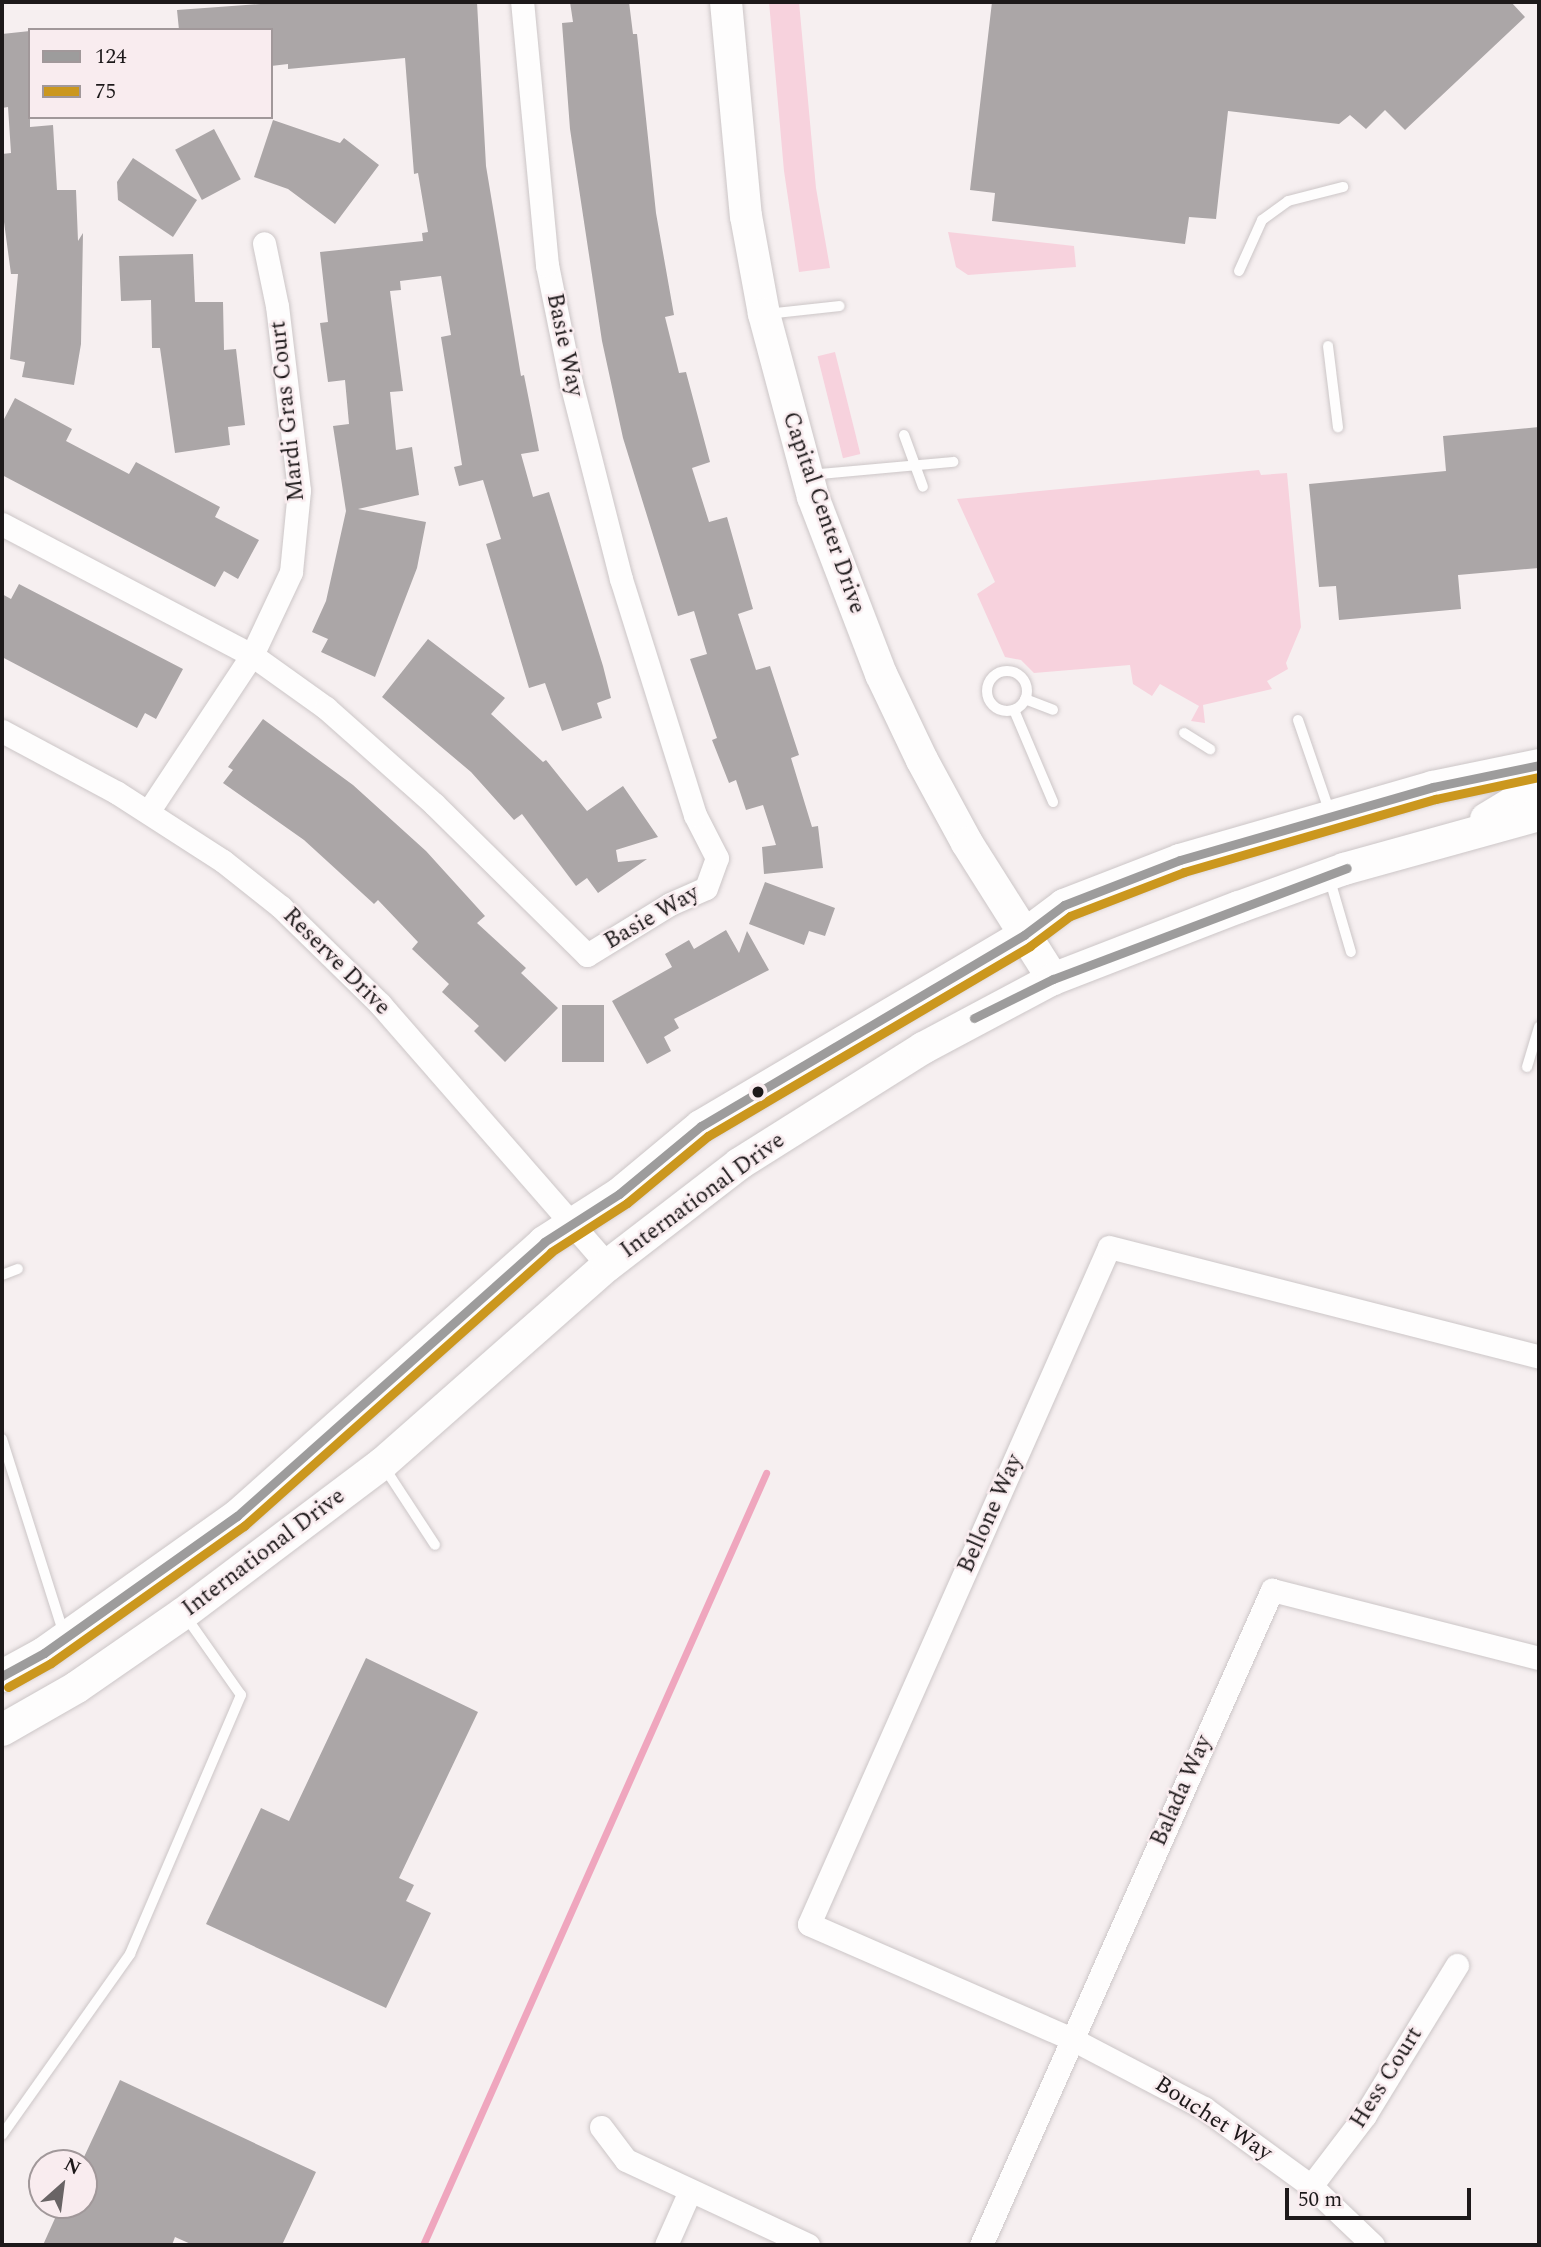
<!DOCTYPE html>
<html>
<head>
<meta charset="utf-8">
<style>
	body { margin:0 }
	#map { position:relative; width:1541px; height:2247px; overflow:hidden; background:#f6eff0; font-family:Spectral,serif }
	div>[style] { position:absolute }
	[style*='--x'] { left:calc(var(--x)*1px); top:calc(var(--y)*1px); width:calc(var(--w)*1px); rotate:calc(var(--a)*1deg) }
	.green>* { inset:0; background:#f7d2dd; transform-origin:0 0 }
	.stream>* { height:7px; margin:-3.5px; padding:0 3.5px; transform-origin:3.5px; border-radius:3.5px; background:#efa6be }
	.building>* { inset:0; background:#aba6a7; transform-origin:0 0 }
	.roads { filter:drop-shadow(0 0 2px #ccc6c7) drop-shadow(0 0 2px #ccc6c7) }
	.lane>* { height:10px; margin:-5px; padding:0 5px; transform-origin:5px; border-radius:5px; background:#fefdfd }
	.lane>.ring { margin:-5px; padding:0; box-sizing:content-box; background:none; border:10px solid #fefdfd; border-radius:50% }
	.street>* { height:23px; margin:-11.5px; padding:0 11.5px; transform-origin:11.5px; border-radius:11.5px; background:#fefdfd }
	.secondary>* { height:32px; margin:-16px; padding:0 16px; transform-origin:16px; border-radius:16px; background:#fefdfd }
	.bus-1>* { height:9px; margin:-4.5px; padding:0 4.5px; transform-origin:4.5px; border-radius:4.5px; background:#9d9c9c }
	.bus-2>* { height:9px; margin:-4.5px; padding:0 4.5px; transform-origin:4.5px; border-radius:4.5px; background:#cb971e }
	.dots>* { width:19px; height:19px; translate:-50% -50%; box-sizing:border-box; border:4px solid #f9ecef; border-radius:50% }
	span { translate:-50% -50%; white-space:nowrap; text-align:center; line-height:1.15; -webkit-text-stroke:5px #f9ecef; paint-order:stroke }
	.street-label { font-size:23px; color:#1d191a }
	.frame { position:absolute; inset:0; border:4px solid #1d191a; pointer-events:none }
	.legend { position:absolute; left:28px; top:28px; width:245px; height:91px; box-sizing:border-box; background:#f9ecef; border:2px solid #a1989a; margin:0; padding:9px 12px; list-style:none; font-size:21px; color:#1d191a }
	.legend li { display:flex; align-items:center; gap:14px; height:35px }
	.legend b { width:35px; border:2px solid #a1989a }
	.north { position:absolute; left:28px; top:2149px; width:70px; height:70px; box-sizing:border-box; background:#f9ecef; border:2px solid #a1989a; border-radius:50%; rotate:28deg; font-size:19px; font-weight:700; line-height:28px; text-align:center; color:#1d191a }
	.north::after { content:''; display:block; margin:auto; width:24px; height:32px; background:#696465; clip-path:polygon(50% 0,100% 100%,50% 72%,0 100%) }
	.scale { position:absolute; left:1285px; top:2188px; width:186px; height:32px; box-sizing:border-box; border:4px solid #1d191a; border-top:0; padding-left:9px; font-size:21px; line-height:24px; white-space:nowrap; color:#1d191a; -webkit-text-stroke:5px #f9ecef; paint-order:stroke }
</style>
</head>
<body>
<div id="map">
	<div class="green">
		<div style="clip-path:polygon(769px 2px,799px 2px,816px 188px,830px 268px,799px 272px,784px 171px)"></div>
		<div style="clip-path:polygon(948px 232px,1074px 246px,1076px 267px,968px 275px,956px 267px)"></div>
		<div style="left:835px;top:352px;width:105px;height:18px;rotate:76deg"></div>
		<div style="clip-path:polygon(1259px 470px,1261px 475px,1287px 473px,1301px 627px,1286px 663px,1288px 669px,1267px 681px,1272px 689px,1203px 705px,1205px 723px,1191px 721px,1199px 706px,1160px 684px,1152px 696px,1133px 684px,1130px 665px,1034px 673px,1021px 660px,1005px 657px,977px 594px,995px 582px,957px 499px)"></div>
	</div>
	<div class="stream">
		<div style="--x:423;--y:2245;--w:845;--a:-66.04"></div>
	</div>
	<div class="building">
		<div style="clip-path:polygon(287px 2px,477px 2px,486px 166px,521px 376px,524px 375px,539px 451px,521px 454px,533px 497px,549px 492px,603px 666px,611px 698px,597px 703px,602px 718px,562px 731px,545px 683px,529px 688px,486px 544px,501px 539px,483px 480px,459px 486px,454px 467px,462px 465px,441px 337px,451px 335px,441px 276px,400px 281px,401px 290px,390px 291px,403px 391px,390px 392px,396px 450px,412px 447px,419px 495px,358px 509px,426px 522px,417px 568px,375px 677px,321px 652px,328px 639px,312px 632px,326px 601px,346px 511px,333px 426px,349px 424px,345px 380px,328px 382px,320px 323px,328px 322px,320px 252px,423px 241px,422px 233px,428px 232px,418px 173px,414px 174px,405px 58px,288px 69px,288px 64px,271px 66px,271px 30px,179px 30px,177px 10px)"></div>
		<div style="clip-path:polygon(570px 2px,629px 2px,633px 34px,637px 34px,656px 213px,674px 315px,665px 317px,679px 373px,686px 372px,710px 462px,692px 468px,709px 522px,727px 517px,753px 609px,738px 614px,756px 670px,770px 666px,799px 755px,791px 758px,812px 827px,818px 826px,823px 868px,764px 874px,762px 847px,776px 845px,763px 805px,746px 810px,736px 780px,729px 783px,712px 740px,717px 738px,690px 659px,707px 654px,694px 611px,678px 616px,623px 438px,602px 341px,570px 129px,562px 23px,573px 22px)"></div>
		<div style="clip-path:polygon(992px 2px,1511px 2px,1525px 17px,1405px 130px,1385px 110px,1366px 129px,1350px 115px,1339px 124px,1228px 111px,1216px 219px,1189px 217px,1185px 244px,992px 221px,995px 193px,970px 190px)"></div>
		<div style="clip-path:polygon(30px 31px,30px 127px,53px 125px,57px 190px,76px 190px,78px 241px,83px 233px,81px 344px,74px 385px,22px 377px,25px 362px,10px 359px,18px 274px,11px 274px,4px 222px,2px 154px,11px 153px,8px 107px,2px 108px,2px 34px)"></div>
		<div style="clip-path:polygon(273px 120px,340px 143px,344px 138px,379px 165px,335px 224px,288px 189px,254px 177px)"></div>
		<div style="left:214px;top:129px;width:57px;height:44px;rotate:62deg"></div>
		<div style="clip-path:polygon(133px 158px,197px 200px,173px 237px,118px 200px,117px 182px)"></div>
		<div style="clip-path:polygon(193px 254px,195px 302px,223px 302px,224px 350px,236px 349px,245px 425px,228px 427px,230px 445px,175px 453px,160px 348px,152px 348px,151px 300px,121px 301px,119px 256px)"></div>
		<div style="clip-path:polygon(15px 398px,72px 429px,66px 441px,129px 474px,136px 462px,220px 507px,215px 517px,259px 540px,238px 579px,224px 571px,215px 587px,2px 475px,2px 423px)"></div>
		<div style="clip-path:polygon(1539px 427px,1539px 568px,1458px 575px,1461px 609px,1339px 620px,1336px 586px,1319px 587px,1309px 484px,1446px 471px,1443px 436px)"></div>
		<div style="clip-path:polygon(19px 584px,183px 669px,156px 719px,145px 713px,137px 728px,2px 657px,2px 594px,11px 599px)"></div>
		<div style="clip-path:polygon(428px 639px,505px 698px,491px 714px,543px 762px,546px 760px,587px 811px,623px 786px,658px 837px,616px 850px,618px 862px,647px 859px,598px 893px,587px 878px,576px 886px,522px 814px,514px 820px,471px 772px,382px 697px)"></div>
		<div style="clip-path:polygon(263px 719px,353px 785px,426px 851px,485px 916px,477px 923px,526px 968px,521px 973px,558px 1008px,505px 1062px,474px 1031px,479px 1026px,442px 992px,449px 984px,412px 949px,418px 942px,378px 900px,374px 904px,304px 840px,223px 783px,233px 770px,228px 767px)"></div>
		<div style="clip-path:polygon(765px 882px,835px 908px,825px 936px,809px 931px,804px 945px,749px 924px)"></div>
		<div style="clip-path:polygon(726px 930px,739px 953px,747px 931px,769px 970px,674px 1019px,679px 1028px,664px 1037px,671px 1051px,647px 1064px,612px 1001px,672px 967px,665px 954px,689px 940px,694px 949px)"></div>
		<div style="left:562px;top:1005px;width:42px;height:57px"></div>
		<div style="clip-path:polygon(366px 1658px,478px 1712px,399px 1878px,414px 1885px,406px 1901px,431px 1913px,386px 2008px,206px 1924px,261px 1808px,289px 1821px)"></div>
		<div style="clip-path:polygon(120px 2080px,316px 2172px,282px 2245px,193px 2245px,175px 2237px,172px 2245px,43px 2245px,61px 2205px,84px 2205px,84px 2157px)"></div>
	</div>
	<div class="roads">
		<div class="lane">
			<div style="--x:1239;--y:271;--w:56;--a:-65.7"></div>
			<div style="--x:1262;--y:220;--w:32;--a:-36"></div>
			<div style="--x:1288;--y:201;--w:57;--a:-14.3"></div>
			<div style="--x:767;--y:314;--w:73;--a:-6.3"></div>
			<div style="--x:1328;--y:346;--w:82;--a:83"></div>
			<div style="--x:904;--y:435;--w:55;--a:69.9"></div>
			<div style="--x:809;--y:475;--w:145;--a:-5.2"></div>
			<div class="ring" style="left:987px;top:671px;width:30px;height:30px"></div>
			<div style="--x:1025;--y:699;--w:30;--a:21"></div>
			<div style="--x:1014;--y:710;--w:100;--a:67"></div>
			<div style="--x:1298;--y:720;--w:98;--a:71"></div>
			<div style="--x:1184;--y:733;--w:31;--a:32"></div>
			<div style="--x:1329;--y:877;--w:78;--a:73.7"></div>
			<div style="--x:1527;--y:1067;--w:42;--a:-73.3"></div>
			<div style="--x:2;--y:1275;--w:17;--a:-21"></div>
			<div style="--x:2;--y:1439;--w:206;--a:72.4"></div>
			<div style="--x:384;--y:1467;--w:93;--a:56.8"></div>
			<div style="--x:2;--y:2135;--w:222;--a:-54.7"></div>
			<div style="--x:130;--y:1954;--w:282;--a:-66.8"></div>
			<div style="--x:241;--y:1695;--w:99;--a:-125.1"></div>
		</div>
		<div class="street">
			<div style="--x:2;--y:524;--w:282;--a:27.7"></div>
			<div style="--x:252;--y:655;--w:91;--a:35.6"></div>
			<div style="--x:326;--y:708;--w:144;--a:41.6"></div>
			<div style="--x:434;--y:804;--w:215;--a:44.6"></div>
			<div style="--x:587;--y:955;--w:97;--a:-31.6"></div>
			<div style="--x:670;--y:904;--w:39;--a:-24"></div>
			<div style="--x:706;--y:888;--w:32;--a:-70"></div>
			<div style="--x:717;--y:858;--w:48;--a:-117.1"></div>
			<div style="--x:695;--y:815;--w:247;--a:-107.4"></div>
			<div style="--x:621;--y:579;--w:202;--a:-104.3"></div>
			<div style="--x:571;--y:383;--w:120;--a:-101.5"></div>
			<div style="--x:547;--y:265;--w:264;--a:-95.4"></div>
			<div style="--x:2;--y:731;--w:129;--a:28.2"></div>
			<div style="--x:116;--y:792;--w:127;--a:32.8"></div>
			<div style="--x:223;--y:861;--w:74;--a:38.4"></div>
			<div style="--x:281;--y:907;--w:139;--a:44.4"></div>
			<div style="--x:380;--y:1004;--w:347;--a:48.9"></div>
			<div style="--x:148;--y:812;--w:188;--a:-56.5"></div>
			<div style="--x:252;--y:655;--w:92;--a:-64.8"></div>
			<div style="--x:291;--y:572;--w:82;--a:-84.4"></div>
			<div style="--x:299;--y:490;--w:185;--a:-96.8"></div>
			<div style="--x:277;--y:306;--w:64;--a:-101.7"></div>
			<div style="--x:601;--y:2127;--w:41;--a:52.9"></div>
			<div style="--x:626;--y:2160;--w:201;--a:25"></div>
			<div style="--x:1311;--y:2186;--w:89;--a:-52.7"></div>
			<div style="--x:1365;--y:2115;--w:176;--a:-58.5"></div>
			<div style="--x:666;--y:2245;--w:57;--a:-66.1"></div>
			<div style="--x:981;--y:2245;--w:717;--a:-66.05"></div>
			<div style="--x:1272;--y:1590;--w:276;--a:14.3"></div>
			<div style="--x:1373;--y:2245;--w:86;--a:-136.4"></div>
			<div style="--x:1311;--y:2186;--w:132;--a:-143.9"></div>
			<div style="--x:1204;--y:2108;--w:149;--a:-152.4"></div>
			<div style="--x:1072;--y:2039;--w:287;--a:-156.4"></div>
			<div style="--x:809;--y:1924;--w:740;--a:-66.1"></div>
			<div style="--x:1109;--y:1247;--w:444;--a:14.3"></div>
		</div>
		<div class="secondary">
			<div style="--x:726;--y:2;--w:215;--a:84.7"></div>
			<div style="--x:746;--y:216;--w:100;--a:79.6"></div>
			<div style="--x:764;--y:314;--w:189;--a:75"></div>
			<div style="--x:813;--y:497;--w:190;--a:69"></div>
			<div style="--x:881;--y:674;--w:95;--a:64.5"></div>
			<div style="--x:922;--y:760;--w:94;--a:61.5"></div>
			<div style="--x:967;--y:843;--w:161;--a:57.7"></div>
			<div style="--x:1486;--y:819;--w:62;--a:-31.1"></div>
			<div style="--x:2;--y:1676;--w:48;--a:-28.7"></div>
			<div style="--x:44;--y:1653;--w:237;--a:-35.4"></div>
			<div style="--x:237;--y:1516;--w:411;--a:-41.7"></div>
			<div style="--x:544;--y:1242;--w:89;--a:-32.6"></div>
			<div style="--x:619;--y:1194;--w:107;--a:-39.7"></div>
			<div style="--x:701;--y:1126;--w:375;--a:-30.6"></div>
			<div style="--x:1024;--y:935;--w:50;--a:-36.9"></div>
			<div style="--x:1064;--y:905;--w:124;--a:-21.2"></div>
			<div style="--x:1180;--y:860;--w:263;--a:-16.1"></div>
			<div style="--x:1433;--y:787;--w:108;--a:-11.7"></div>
			<div style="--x:2;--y:1730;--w:86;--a:-29.8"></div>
			<div style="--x:77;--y:1687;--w:130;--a:-34.7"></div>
			<div style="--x:184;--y:1613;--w:248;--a:-37"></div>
			<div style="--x:382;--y:1464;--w:301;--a:-41.4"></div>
			<div style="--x:608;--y:1265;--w:165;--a:-37.6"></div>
			<div style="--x:739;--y:1164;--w:218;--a:-32.2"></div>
			<div style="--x:923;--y:1048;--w:147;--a:-28"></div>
			<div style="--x:1053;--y:979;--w:199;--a:-21.2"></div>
			<div style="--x:1239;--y:907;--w:112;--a:-19.9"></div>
			<div style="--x:1344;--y:869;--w:202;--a:-15.5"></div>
		</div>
	</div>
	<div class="bus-1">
		<div style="--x:974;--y:1018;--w:88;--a:-26.3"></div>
		<div style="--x:1053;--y:979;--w:314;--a:-20.7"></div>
		<div style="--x:2;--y:1676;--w:48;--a:-28.7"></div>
		<div style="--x:44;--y:1653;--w:237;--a:-35.4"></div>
		<div style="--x:237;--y:1516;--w:411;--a:-41.7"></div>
		<div style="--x:544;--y:1242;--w:89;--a:-32.6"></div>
		<div style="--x:619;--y:1194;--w:107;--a:-39.7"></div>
		<div style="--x:701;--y:1126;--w:375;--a:-30.6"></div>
		<div style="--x:1024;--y:935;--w:50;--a:-36.9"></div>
		<div style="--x:1064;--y:905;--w:124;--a:-21.2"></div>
		<div style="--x:1180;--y:860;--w:263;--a:-16.1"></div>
		<div style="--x:1433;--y:787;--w:108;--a:-11.7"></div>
	</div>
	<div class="bus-2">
		<div style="--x:8;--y:1687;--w:49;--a:-29.2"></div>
		<div style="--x:51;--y:1663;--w:237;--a:-35.4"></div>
		<div style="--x:244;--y:1526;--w:411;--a:-41.7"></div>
		<div style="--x:551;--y:1252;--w:90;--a:-32.8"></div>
		<div style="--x:627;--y:1203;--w:105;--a:-39.6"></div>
		<div style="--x:708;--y:1136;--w:374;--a:-30.5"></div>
		<div style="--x:1030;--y:946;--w:50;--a:-36.9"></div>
		<div style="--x:1070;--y:916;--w:122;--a:-21.1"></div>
		<div style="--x:1184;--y:872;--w:262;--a:-16.2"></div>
		<div style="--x:1436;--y:799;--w:105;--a:-12.1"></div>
	</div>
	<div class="dots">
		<div style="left:758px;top:1092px;background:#1d191a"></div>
	</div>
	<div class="street-label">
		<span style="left:564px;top:345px;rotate:78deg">Basie Way</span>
		<span style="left:288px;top:411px;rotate:-96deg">Mardi Gras Court</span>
		<span style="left:823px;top:513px;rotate:71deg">Capital Center Drive</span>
		<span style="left:652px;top:918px;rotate:-30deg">Basie Way</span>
		<span style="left:336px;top:962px;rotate:45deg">Reserve Drive</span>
		<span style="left:703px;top:1196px;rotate:-36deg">International Drive</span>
		<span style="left:991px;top:1514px;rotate:-66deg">Bellone Way</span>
		<span style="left:264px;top:1553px;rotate:-37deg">International Drive</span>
		<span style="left:1182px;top:1791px;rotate:-66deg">Balada Way</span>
		<span style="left:1387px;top:2078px;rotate:-58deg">Hess Court</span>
		<span style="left:1213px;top:2119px;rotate:33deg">Bouchet Way</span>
	</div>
	<div class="frame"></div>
	<ul class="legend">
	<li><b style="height:9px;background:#9d9c9c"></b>124</li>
	<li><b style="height:9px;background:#cb971e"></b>75</li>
	</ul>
	<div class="north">N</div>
	<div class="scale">50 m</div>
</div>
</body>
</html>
